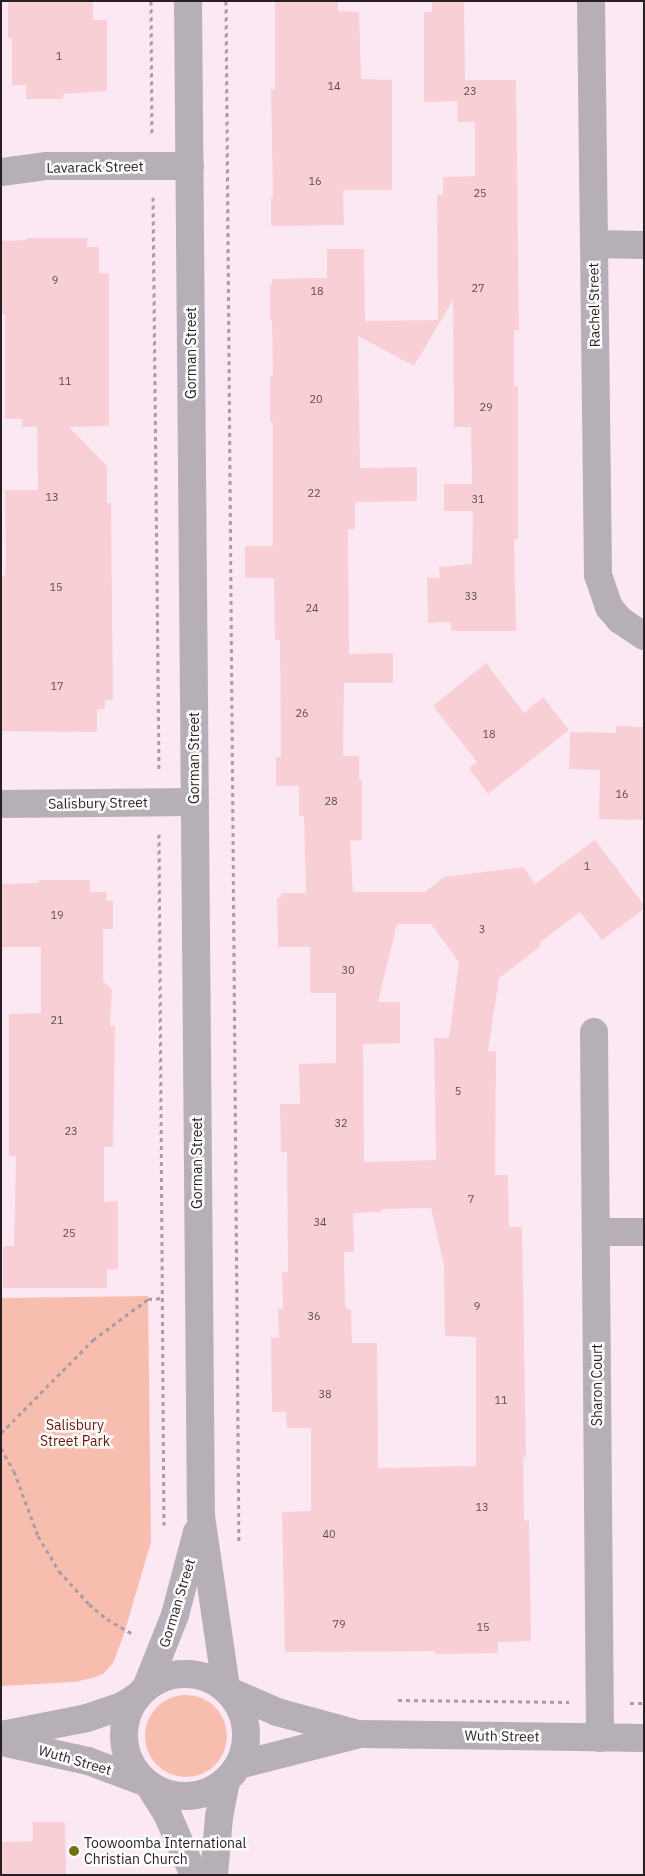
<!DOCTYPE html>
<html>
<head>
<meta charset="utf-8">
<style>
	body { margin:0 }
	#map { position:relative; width:645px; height:1876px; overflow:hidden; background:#fce8f3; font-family:"IBM Plex Sans",sans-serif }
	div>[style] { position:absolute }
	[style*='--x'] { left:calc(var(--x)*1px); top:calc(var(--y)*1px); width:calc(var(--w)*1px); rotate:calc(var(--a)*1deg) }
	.green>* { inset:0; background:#f7beb0 }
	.round { border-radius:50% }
	.building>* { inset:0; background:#f8cfd4 }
	.path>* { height:3px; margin-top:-1.5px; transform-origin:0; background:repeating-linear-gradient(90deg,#ab9ba4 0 4px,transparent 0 8px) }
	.minor>* { height:28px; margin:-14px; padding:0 14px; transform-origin:14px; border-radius:14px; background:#b6afb8 }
	.tertiary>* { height:28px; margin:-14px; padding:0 14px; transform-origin:14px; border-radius:14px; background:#b6afb8 }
	.tertiary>.ring { margin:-14px; padding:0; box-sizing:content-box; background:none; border:28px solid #b6afb8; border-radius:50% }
	.dots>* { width:14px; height:14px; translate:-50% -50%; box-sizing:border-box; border:2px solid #fcfcfc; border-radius:50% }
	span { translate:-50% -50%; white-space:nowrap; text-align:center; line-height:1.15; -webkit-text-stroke:5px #fcfcfc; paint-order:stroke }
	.number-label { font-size:11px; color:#5c4b50 }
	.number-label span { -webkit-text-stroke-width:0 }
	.street-label { font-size:14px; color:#281f24 }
	.park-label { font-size:14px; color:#6a1804 }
	.poi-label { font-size:14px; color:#281f24 }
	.left { translate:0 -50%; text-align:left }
	.frame { position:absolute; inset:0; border:2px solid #281f24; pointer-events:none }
</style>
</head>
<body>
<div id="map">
	<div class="green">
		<div style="clip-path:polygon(148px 1296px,151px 1542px,124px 1634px,113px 1663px,103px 1674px,92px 1678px,75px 1682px,1px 1686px,1px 1298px)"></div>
		<div class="round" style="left:145px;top:1695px;width:82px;height:82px"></div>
	</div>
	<div class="building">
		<div style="clip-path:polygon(8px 1px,93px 1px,93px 20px,107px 20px,107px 91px,63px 94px,63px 99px,26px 99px,26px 85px,12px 85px,12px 38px,8px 38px)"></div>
		<div style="clip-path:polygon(275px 1px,338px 1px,338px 11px,359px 12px,361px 79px,392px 80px,392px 190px,343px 190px,344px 225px,271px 226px,271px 197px,273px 197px,271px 90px,275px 90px)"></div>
		<div style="clip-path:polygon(evenodd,432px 1px,464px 1px,465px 80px,516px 80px,519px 330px,514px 330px,514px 387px,518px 386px,518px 539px,514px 539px,516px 631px,451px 631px,451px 622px,428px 623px,427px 578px,440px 578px,439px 567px,472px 564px,473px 511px,444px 511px,444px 484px,472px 484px,471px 427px,454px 427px,453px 300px,414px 366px,358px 336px,360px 468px,417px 467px,417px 501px,355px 502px,355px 529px,348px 529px,349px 654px,393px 653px,393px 683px,344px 683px,343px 756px,359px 756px,359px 780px,362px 780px,362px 840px,350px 841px,353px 892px,425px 892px,444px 877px,523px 867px,535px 884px,595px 840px,644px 905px,644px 909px,602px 940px,580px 912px,539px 943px,541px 946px,499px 978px,488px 1051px,496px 1051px,495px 1175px,508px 1175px,509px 1227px,522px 1227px,526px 1457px,523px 1457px,524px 1521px,529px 1520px,531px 1641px,498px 1642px,498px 1653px,435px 1654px,435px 1651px,285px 1652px,282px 1512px,311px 1511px,311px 1428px,287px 1428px,286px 1412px,272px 1412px,271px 1338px,279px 1338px,278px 1309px,283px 1309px,282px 1272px,288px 1272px,287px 1152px,281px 1152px,280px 1104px,300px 1104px,299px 1064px,336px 1063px,336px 993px,310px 993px,310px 947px,278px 947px,277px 898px,281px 898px,281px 893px,306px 893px,304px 816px,299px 816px,299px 786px,276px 786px,276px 757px,281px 757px,280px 640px,275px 640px,274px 578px,245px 578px,245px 546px,273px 546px,273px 422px,270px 422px,270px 377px,273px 376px,272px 320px,270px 320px,270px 285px,272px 285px,272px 279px,327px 278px,327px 249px,364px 249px,365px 321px,438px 320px,437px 195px,443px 195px,443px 177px,475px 176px,475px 122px,458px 122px,457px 101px,424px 102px,424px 12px,432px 12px,432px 1px,397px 924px,431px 924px,459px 962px,449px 1038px,434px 1038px,436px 1160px,364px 1162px,363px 1044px,400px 1043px,400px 1002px,378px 1002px,397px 924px,432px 1px,431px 1208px,444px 1265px,445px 1336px,476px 1337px,476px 1466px,378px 1468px,377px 1343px,352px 1343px,351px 1311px,345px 1307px,344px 1252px,354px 1252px,353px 1213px,381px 1212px,381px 1209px,431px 1208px)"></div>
		<div style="clip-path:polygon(27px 238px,87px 238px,87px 247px,99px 247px,99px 273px,109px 273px,109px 426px,69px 427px,107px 466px,107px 503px,111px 503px,113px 700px,105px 700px,105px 709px,97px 709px,97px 732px,1px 731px,1px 576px,5px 576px,6px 557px,5px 490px,38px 490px,37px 427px,22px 427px,22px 419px,5px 419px,5px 314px,1px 314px,1px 241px,26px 240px)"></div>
		<div style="clip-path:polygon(486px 663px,524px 713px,543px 697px,569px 730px,488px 794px,469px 768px,477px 762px,433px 706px)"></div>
		<div style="clip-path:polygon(616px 726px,644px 727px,644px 820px,599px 819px,600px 770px,569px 769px,570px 732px,616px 733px)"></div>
		<div style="clip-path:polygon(39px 880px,90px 880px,90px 892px,107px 892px,106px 901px,113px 900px,113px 929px,103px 929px,103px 981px,112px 990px,110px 1026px,115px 1026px,113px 1147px,104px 1147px,104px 1202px,118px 1201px,118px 1270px,107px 1269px,107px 1288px,3px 1288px,3px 1246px,14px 1246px,16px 1156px,9px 1156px,9px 1014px,41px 1013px,41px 947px,1px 947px,1px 884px,39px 883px)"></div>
		<div style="clip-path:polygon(33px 1822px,65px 1822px,66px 1875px,1px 1875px,1px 1842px,33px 1841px)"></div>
	</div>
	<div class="path">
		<div style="--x:151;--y:1;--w:134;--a:89.6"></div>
		<div style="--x:226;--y:1;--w:1542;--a:89.52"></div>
		<div style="--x:153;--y:197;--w:573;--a:89.4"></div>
		<div style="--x:159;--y:834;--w:691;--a:89.59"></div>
		<div style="--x:1;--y:1433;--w:131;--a:-45.3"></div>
		<div style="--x:93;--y:1340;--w:69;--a:-36.7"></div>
		<div style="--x:148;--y:1299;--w:16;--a:-4"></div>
		<div style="--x:1;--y:1448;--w:26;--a:61"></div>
		<div style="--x:14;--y:1471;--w:69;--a:69.7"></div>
		<div style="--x:38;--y:1536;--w:41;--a:59"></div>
		<div style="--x:59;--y:1571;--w:45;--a:47.7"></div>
		<div style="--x:89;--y:1604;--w:23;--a:40"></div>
		<div style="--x:107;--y:1619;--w:32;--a:30"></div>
		<div style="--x:398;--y:1700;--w:171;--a:0.7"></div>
		<div style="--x:630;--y:1703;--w:14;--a:0"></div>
	</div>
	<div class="minor">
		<div style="--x:188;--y:1;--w:1515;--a:89.51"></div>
		<div style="--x:201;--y:1516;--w:174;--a:81.7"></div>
		<div style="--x:591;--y:1;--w:574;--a:89.3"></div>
		<div style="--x:598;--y:575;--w:34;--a:71"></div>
		<div style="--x:609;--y:607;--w:17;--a:50"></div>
		<div style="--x:620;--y:620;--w:29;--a:34"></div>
		<div style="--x:1;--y:172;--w:45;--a:-7.6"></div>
		<div style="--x:46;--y:166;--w:144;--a:0"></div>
		<div style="--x:594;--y:244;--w:50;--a:1.1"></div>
		<div style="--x:1;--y:804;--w:194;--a:-0.6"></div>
		<div style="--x:594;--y:1032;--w:706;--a:89.51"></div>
		<div style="--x:596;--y:1232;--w:48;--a:0"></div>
		<div style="--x:146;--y:1688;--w:79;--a:-68.3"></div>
		<div style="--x:175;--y:1615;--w:86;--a:-75.2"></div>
		<div style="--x:149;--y:1785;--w:36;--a:58"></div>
		<div style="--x:168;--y:1816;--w:64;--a:66.2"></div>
		<div style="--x:214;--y:1875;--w:58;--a:-85.1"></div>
		<div style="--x:219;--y:1817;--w:37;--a:-79"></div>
	</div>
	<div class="tertiary">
		<div class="ring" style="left:124px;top:1674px;width:94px;height:94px"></div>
		<div style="--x:227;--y:1690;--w:55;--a:23.7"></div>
		<div style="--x:277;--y:1712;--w:84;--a:15.2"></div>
		<div style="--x:1;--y:1735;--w:88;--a:-11.2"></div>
		<div style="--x:87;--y:1718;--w:37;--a:-19"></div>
		<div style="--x:122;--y:1706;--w:19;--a:-32"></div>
		<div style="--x:1;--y:1742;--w:89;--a:12.3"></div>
		<div style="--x:88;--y:1761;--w:63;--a:20.4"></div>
		<div style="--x:239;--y:1765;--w:125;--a:-14.4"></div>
		<div style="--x:360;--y:1734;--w:284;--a:0.8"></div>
	</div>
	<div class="dots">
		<div style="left:74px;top:1851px;background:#727115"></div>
	</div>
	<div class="number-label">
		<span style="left:59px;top:56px">1</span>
		<span style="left:334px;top:86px">14</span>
		<span style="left:470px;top:91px">23</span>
		<span style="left:315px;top:181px">16</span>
		<span style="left:480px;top:193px">25</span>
		<span style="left:55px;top:280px">9</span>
		<span style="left:478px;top:288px">27</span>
		<span style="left:317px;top:291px">18</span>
		<span style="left:65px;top:381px">11</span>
		<span style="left:316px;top:399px">20</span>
		<span style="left:486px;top:407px">29</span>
		<span style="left:314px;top:493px">22</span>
		<span style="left:52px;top:497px">13</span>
		<span style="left:478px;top:499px">31</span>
		<span style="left:56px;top:587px">15</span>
		<span style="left:471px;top:596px">33</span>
		<span style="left:312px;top:608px">24</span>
		<span style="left:57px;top:686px">17</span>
		<span style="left:302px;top:713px">26</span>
		<span style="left:489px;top:734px">18</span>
		<span style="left:622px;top:794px">16</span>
		<span style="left:331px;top:801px">28</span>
		<span style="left:587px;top:866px">1</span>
		<span style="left:57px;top:915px">19</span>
		<span style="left:482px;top:929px">3</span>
		<span style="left:348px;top:970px">30</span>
		<span style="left:57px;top:1020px">21</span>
		<span style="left:458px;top:1091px">5</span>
		<span style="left:341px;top:1123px">32</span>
		<span style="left:71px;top:1131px">23</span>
		<span style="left:471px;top:1199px">7</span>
		<span style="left:320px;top:1222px">34</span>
		<span style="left:69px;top:1233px">25</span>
		<span style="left:477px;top:1306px">9</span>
		<span style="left:314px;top:1316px">36</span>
		<span style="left:325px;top:1394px">38</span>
		<span style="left:501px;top:1400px">11</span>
		<span style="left:482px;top:1507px">13</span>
		<span style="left:329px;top:1534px">40</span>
		<span style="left:339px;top:1624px">79</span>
		<span style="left:483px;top:1627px">15</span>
	</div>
	<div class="street-label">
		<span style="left:95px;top:167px;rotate:-1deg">Lavarack Street</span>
		<span style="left:594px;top:305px;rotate:-91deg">Rachel Street</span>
		<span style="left:191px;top:353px;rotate:-90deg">Gorman Street</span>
		<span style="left:194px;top:758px;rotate:-90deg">Gorman Street</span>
		<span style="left:98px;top:803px;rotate:-1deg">Salisbury Street</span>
		<span style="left:197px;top:1163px;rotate:-90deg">Gorman Street</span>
		<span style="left:597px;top:1385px;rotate:-90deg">Sharon Court</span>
		<span style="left:177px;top:1603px;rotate:-73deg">Gorman Street</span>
		<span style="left:502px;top:1736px;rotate:1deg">Wuth Street</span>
		<span style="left:75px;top:1760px;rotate:16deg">Wuth Street</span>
	</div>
	<div class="park-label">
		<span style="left:75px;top:1433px">Salisbury<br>Street Park</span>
	</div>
	<div class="poi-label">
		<span class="left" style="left:84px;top:1851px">Toowoomba International<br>Christian Church</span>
	</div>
	<div class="frame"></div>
</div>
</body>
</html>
